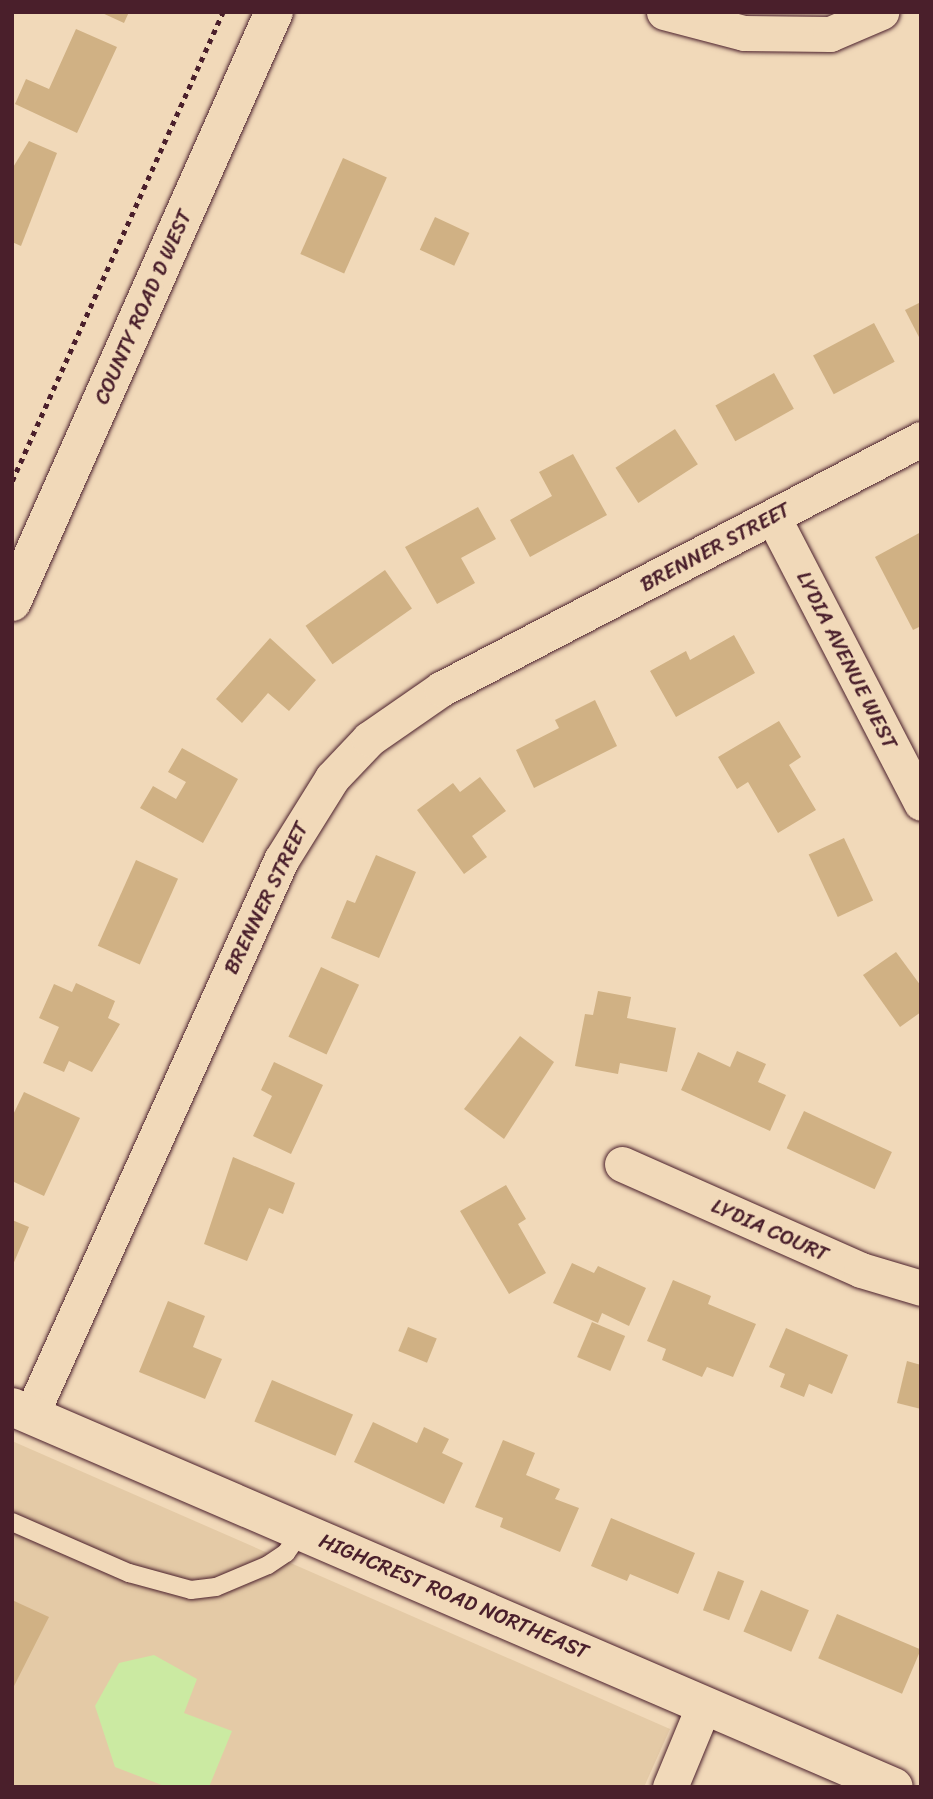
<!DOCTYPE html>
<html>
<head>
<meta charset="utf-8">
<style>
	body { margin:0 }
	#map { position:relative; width:933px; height:1799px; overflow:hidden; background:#f1d9b9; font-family:Sriracha,sans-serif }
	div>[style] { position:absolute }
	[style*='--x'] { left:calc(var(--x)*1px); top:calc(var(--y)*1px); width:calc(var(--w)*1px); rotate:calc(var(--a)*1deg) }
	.built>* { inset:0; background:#e4caa6 }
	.green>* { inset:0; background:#cbeaa2 }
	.building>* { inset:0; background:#d0b184; transform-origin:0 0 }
	.path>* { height:4.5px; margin-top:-2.25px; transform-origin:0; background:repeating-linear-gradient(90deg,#4a1f2b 0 5px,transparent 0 10px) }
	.roads { filter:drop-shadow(0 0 2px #4a1f2b) drop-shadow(0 0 2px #4a1f2b) }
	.service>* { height:18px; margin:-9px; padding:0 9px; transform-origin:9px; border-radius:9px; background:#f1d9b9 }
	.minor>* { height:35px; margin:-17.5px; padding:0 17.5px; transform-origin:17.5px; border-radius:17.5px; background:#f1d9b9 }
	.tertiary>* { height:38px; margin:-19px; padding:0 19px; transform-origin:19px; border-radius:19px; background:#f1d9b9 }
	.secondary>* { height:38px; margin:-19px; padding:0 19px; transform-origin:19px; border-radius:19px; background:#f1d9b9 }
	span { translate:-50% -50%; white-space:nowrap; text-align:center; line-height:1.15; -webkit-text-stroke:7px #f1d9b9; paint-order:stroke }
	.street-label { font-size:21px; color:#4a1f2b }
	.frame { position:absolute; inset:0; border:14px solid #4a1f2b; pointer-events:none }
</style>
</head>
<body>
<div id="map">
	<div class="built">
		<div style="clip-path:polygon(12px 1441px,670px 1729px,644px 1787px,12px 1787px)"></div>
	</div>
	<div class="green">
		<div style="clip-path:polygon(154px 1655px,197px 1679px,184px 1713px,232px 1731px,209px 1787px,167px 1787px,115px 1767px,95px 1706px,119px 1663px)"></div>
	</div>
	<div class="building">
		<div style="clip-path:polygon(100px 12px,129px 12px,124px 23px)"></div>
		<div style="clip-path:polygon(76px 29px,117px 47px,77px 133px,15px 104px,26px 79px,49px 89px)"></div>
		<div style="clip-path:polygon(29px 141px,57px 153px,21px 246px,12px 242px,12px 169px)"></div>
		<div style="left:343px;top:158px;width:48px;height:105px;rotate:24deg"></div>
		<div style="left:435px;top:217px;width:38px;height:36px;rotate:25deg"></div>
		<div style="clip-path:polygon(921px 302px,921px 341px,905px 310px)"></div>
		<div style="left:874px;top:323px;width:44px;height:69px;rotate:62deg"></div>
		<div style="left:774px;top:373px;width:41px;height:67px;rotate:61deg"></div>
		<div style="left:675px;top:429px;width:42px;height:71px;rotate:57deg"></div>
		<div style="clip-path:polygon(573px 454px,607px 515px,530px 557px,510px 520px,552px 496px,539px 472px)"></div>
		<div style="clip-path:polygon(478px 507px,496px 539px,461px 558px,475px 583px,437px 604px,405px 547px)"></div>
		<div style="clip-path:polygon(921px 532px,921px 626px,913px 630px,875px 557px)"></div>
		<div style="left:385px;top:570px;width:47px;height:97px;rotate:55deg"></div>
		<div style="clip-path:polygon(734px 635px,755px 673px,676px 717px,650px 671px,686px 651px,690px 660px)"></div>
		<div style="clip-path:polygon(270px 638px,316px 680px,289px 711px,268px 693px,242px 723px,216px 699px)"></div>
		<div style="clip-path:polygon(595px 700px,617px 746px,534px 788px,516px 750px,559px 728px,555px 720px)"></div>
		<div style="clip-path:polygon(779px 721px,801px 757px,789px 765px,816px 810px,778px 833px,748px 782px,737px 789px,718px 757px)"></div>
		<div style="clip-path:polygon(182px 748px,238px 779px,203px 843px,140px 808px,153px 786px,176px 799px,186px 782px,168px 772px)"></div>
		<div style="clip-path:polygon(480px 777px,506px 811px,472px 836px,487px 857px,464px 874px,417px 810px,453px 783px,460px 792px)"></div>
		<div style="left:844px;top:838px;width:69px;height:39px;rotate:65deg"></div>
		<div style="clip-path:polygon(376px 855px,416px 872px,379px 958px,331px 938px,347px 900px,355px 903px)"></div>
		<div style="left:136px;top:860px;width:46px;height:94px;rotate:24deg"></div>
		<div style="clip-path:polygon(896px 952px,921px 986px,921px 1012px,900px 1027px,863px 975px)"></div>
		<div style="left:321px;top:967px;width:42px;height:77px;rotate:25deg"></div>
		<div style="clip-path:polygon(76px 983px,115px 1001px,108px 1018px,120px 1024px,92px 1072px,69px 1061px,64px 1072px,43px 1063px,59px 1027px,39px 1018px,54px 984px,72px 992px)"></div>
		<div style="clip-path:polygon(598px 991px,631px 997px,627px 1018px,676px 1028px,667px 1072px,620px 1063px,618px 1074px,575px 1066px,585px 1014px,593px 1015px)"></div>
		<div style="clip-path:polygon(520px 1036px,554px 1062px,504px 1139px,464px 1109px)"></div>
		<div style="clip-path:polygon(737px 1051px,766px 1064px,758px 1082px,786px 1095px,770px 1131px,681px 1090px,698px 1052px,730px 1067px)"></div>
		<div style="clip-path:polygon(274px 1062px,323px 1085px,291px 1154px,253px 1136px,272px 1096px,261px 1090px)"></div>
		<div style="clip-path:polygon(24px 1092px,80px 1118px,44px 1196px,12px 1181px,12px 1117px)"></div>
		<div style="left:804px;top:1111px;width:97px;height:41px;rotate:25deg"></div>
		<div style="clip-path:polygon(233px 1157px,295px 1183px,283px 1214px,269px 1208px,247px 1261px,204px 1244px)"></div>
		<div style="clip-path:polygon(506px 1185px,526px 1219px,518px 1224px,546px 1273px,509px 1294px,460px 1211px)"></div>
		<div style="clip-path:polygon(12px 1220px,29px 1227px,12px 1267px)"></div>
		<div style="clip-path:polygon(572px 1263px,594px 1273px,598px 1266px,646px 1288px,629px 1326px,602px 1313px,598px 1323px,553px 1303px)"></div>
		<div style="clip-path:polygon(673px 1280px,711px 1296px,708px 1304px,756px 1324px,733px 1377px,707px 1367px,702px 1377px,662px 1360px,666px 1349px,647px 1341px)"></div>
		<div style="clip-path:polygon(168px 1301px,205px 1316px,193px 1347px,222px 1359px,205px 1399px,139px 1372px)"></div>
		<div style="left:592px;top:1322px;width:36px;height:38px;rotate:23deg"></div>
		<div style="left:408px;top:1327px;width:31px;height:26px;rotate:22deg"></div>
		<div style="clip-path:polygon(786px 1328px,848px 1355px,832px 1394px,809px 1384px,804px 1397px,780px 1387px,785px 1374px,769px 1367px)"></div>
		<div style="clip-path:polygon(907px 1361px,921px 1365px,921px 1409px,897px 1403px)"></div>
		<div style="left:272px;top:1380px;width:88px;height:45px;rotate:23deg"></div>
		<div style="clip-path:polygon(373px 1422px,417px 1443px,424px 1427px,449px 1439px,442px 1453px,463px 1463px,444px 1504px,354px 1462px)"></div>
		<div style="clip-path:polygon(503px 1440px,535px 1453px,526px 1475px,560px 1489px,555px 1499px,579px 1508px,560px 1552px,500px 1527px,503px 1518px,475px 1507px)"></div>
		<div style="clip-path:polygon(611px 1518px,695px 1553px,678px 1594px,630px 1574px,627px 1581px,591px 1566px)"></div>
		<div style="left:718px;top:1571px;width:28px;height:42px;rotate:21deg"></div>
		<div style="left:761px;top:1590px;width:52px;height:45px;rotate:23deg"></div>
		<div style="clip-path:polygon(12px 1600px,49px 1617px,12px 1690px)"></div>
		<div style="left:837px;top:1614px;width:91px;height:48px;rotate:23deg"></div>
	</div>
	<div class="path">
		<div style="--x:12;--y:481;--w:514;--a:-65.78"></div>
	</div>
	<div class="roads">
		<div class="service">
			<div style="--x:12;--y:1522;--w:128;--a:23.6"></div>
			<div style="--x:129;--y:1573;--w:64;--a:15.3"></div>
			<div style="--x:191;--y:1590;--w:25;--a:-7"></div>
			<div style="--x:216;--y:1587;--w:56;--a:-22.9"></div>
			<div style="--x:268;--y:1565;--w:22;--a:-34"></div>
			<div style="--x:286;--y:1553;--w:28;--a:-55"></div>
		</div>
		<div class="minor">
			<div style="--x:664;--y:12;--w:83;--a:14.7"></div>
			<div style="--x:744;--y:33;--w:86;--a:0.7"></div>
			<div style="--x:830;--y:34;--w:56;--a:-23.3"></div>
			<div style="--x:773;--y:517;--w:322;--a:62.6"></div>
			<div style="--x:622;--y:1164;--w:261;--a:23.9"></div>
			<div style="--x:861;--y:1270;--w:63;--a:16.7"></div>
			<div style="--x:31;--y:1415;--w:609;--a:-65.75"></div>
			<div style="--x:281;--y:860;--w:97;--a:-58.1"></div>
			<div style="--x:332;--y:778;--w:54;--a:-46.5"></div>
			<div style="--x:369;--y:739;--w:88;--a:-34.8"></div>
			<div style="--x:441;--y:689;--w:541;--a:-27.51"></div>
			<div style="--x:670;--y:1787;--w:89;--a:-67.5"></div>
		</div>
		<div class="tertiary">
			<div style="--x:12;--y:1407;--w:960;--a:23.31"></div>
		</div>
		<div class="secondary">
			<div style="--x:12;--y:602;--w:646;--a:-66.06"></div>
		</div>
	</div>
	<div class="street-label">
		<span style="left:143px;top:307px;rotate:-66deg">COUNTY ROAD D WEST</span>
		<span style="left:715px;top:547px;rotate:-28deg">BRENNER STREET</span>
		<span style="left:847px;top:660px;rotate:63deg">LYDIA AVENUE WEST</span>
		<span style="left:266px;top:898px;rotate:-64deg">BRENNER STREET</span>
		<span style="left:770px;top:1230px;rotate:24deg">LYDIA COURT</span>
		<span style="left:454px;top:1596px;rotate:23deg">HIGHCREST ROAD NORTHEAST</span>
	</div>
	<div class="frame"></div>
</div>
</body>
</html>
